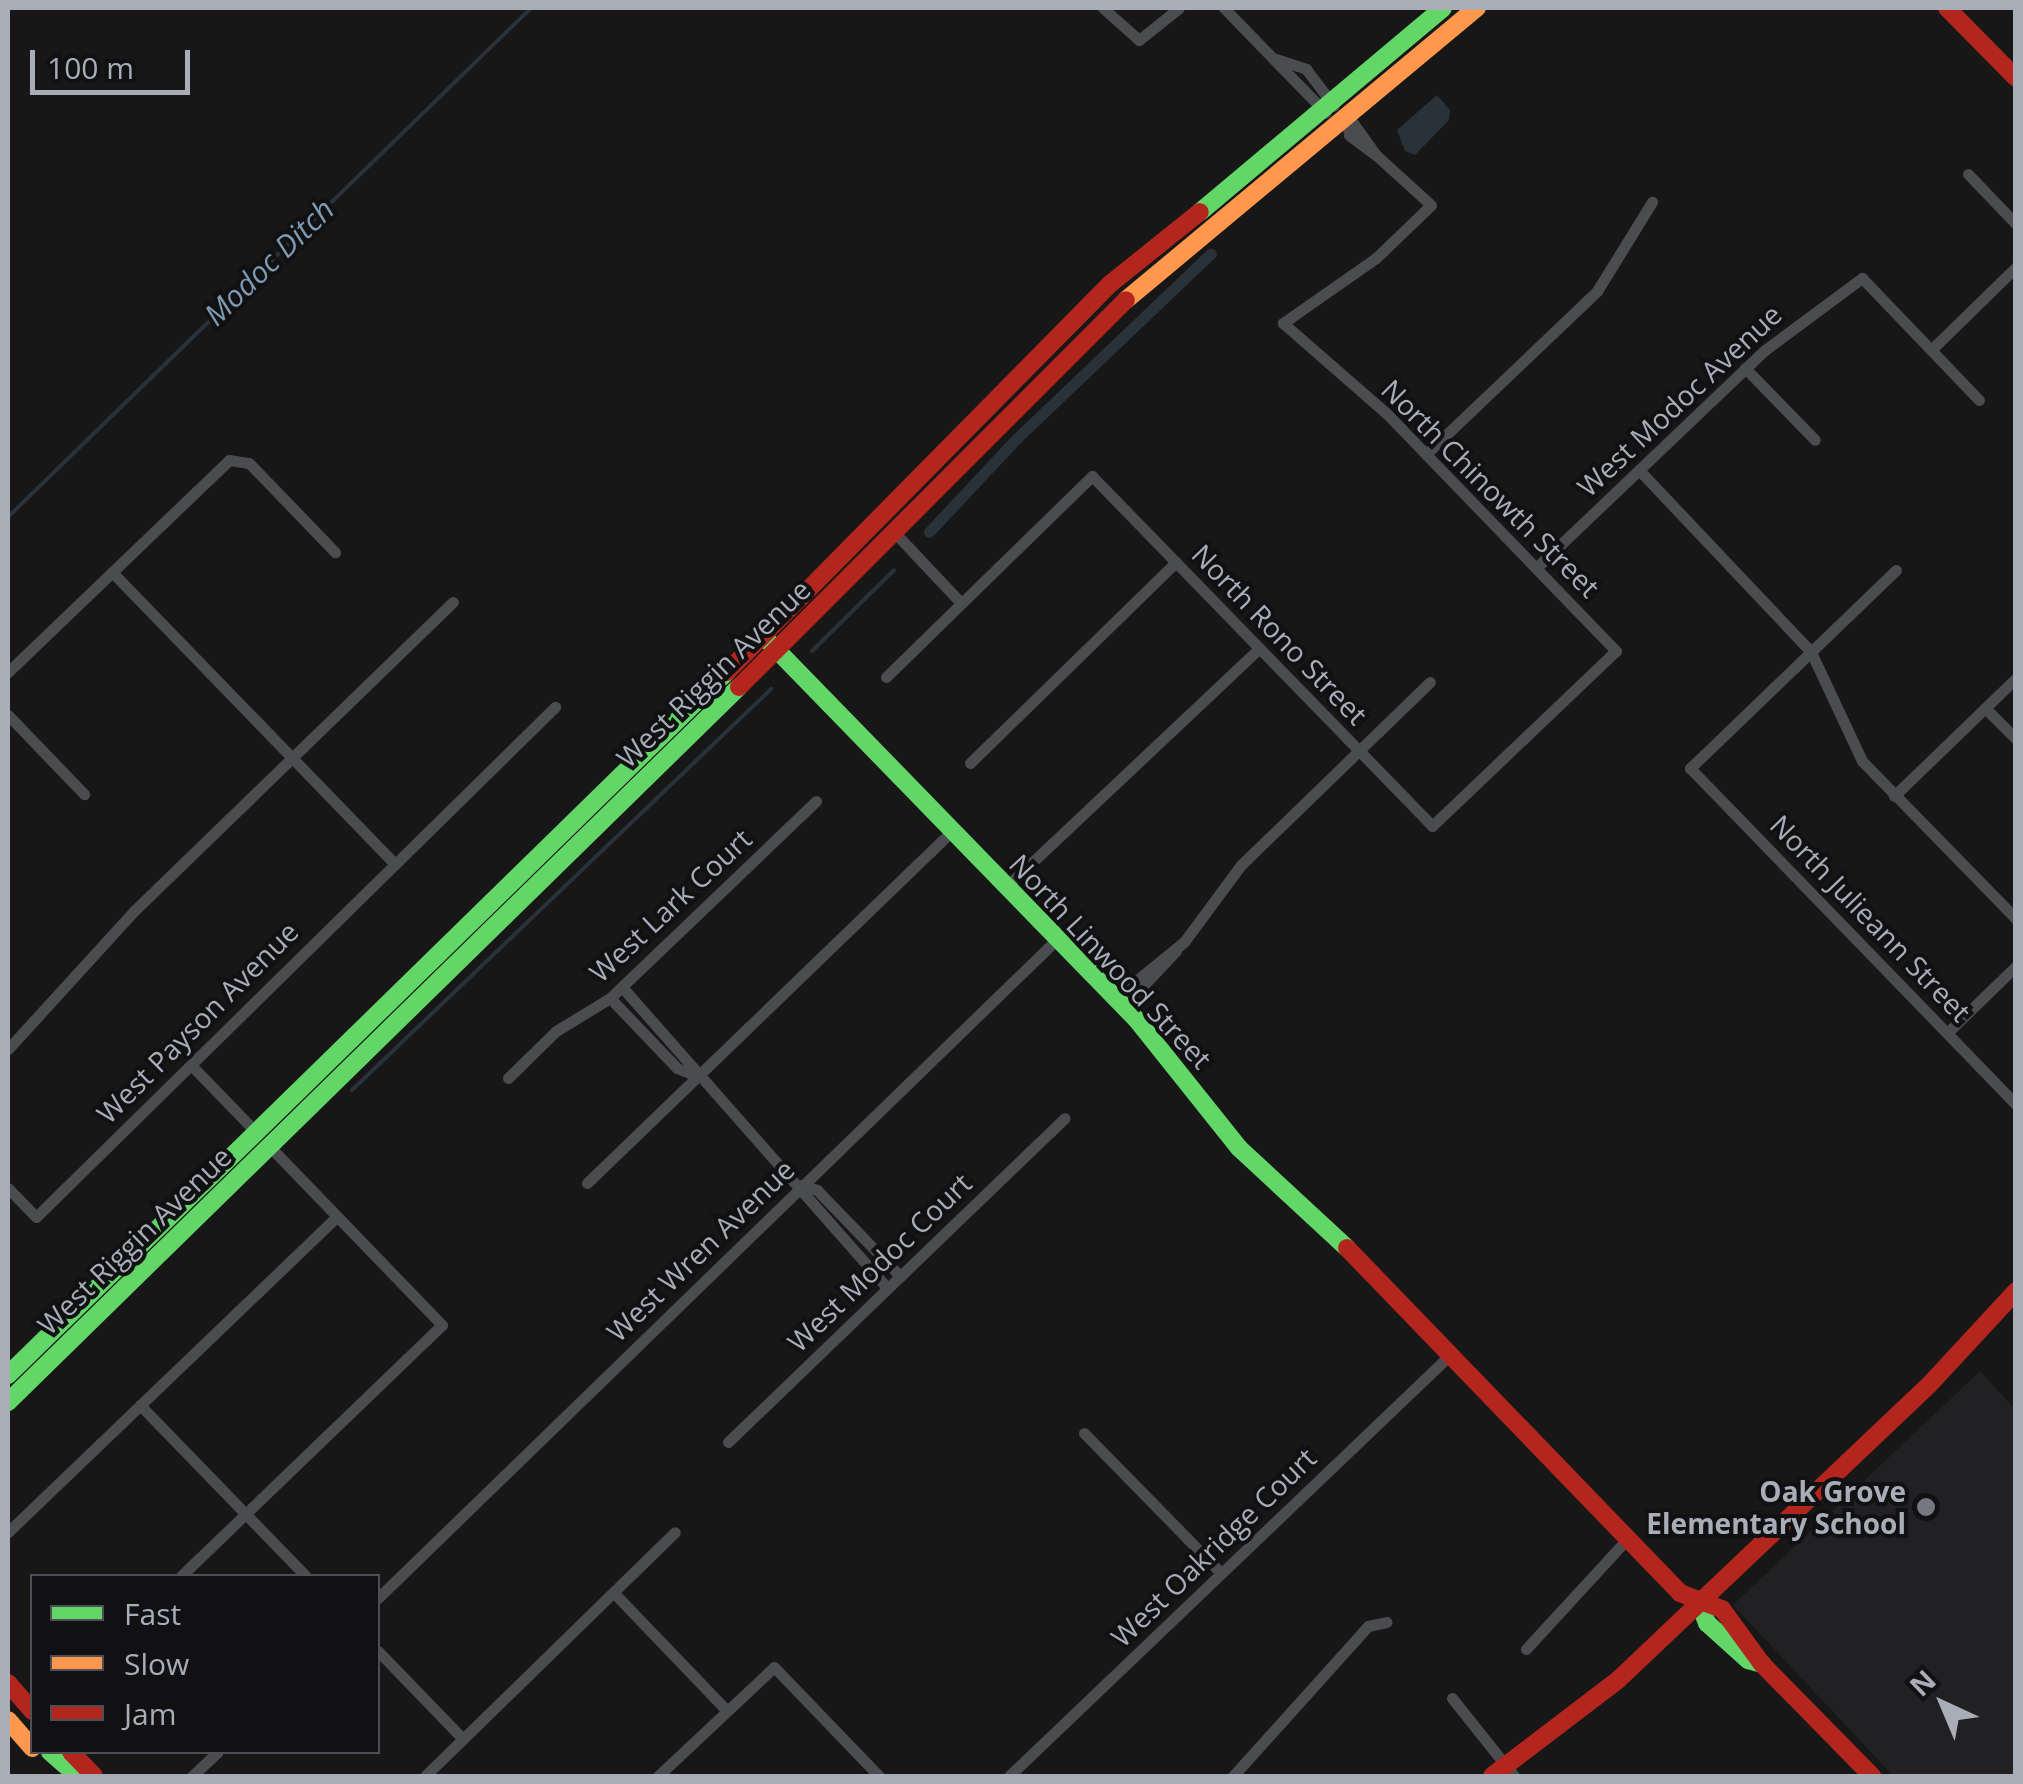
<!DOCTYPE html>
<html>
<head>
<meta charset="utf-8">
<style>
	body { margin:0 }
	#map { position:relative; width:2023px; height:1784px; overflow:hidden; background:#171717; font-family:"Open Sans",sans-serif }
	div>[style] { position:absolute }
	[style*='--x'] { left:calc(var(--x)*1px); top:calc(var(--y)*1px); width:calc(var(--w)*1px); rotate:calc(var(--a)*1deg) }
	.built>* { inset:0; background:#212123 }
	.water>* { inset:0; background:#2a3239 }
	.stream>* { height:4px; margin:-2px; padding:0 2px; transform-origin:2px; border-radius:2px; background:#2a3239 }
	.canal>* { height:11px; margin:-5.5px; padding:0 5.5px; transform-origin:5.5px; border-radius:5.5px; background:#2a3239 }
	.street>* { height:11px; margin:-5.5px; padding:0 5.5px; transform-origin:5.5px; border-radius:5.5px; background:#4b4c50 }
	.fast>* { height:18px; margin:-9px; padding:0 9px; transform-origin:9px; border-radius:9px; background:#63d668 }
	.slow>* { height:18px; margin:-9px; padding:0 9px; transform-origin:9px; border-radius:9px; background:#ff974d }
	.jam>* { height:18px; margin:-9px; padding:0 9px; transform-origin:9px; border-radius:9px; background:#b3261e }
	.dots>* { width:28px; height:28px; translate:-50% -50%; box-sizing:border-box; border:5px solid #111113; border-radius:50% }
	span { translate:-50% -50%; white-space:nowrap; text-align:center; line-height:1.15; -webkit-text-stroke:8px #111113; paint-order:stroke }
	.street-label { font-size:28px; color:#a8adb8 }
	.poi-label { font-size:28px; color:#a8adb8; font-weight:700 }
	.right { translate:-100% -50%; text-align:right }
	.water-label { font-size:30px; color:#7f9bb3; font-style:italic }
	.frame { position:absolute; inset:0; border:10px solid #a8adb8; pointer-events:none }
	.legend { position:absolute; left:30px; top:1574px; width:350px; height:180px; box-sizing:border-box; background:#111113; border:2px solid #4d4f55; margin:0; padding:12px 18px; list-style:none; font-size:30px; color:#a8adb8 }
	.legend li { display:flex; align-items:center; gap:20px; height:50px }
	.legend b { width:50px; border:2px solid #4d4f55 }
	.north { position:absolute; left:1893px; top:1654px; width:100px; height:100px; -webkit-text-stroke:8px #111113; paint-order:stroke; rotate:316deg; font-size:28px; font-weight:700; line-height:40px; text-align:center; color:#a8adb8 }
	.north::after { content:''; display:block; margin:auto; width:35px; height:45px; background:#a8adb8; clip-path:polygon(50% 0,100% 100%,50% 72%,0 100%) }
	.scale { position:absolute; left:30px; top:50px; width:160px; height:45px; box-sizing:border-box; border:5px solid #a8adb8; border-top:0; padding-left:12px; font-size:30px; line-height:35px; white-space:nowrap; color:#a8adb8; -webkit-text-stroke:8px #111113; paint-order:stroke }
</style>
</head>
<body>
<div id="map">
	<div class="built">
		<div style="clip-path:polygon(1980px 1371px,2015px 1409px,2015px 1776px,1893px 1776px,1733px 1605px)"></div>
	</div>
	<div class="water">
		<div style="clip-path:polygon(1437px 95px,1450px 110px,1449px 120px,1415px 155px,1405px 151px,1397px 130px)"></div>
	</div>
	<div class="stream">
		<div style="--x:8;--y:517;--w:730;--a:-44.22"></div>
		<div style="--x:812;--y:651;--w:115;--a:-44.6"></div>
		<div style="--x:352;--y:1090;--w:580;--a:-43.74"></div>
	</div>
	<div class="canal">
		<div style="--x:929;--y:532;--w:127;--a:-46.9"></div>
		<div style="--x:1016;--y:439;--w:269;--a:-43.6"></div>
	</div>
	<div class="street">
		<div style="--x:1103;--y:8;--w:48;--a:41.6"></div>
		<div style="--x:1139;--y:40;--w:51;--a:-38.7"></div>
		<div style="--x:1224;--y:8;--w:146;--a:45.8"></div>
		<div style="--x:1276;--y:59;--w:32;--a:18"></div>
		<div style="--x:1306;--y:69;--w:46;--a:52.9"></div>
		<div style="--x:1347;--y:122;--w:13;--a:81"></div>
		<div style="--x:1349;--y:135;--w:34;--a:37"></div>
		<div style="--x:1968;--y:174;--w:69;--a:46.2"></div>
		<div style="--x:1931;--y:350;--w:119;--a:-44.3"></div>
		<div style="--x:1745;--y:368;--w:100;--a:45.8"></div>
		<div style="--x:1426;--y:454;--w:236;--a:-43.6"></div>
		<div style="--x:1597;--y:291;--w:105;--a:-58.3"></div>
		<div style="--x:1639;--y:470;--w:250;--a:46.6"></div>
		<div style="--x:1811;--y:652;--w:120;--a:64.9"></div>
		<div style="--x:1862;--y:761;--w:221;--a:45.7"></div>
		<div style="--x:896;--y:534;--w:95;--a:46.7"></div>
		<div style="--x:1536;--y:568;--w:316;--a:-43.6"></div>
		<div style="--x:1765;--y:350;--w:121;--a:-36.6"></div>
		<div style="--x:1862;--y:278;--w:169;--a:46.2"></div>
		<div style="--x:1896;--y:570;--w:286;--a:136.1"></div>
		<div style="--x:1690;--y:768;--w:468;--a:45.9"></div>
		<div style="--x:112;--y:572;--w:405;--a:45.9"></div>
		<div style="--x:8;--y:672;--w:306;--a:-43.8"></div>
		<div style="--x:229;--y:460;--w:20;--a:9"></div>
		<div style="--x:249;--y:463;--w:124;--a:46"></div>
		<div style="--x:886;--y:677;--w:288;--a:-44.3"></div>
		<div style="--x:1092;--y:476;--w:488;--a:45.8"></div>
		<div style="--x:1432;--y:826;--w:254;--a:-43.6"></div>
		<div style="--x:1616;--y:651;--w:331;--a:-134"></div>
		<div style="--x:1386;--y:413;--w:137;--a:-138.9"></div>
		<div style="--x:1283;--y:323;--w:113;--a:-35"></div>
		<div style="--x:1376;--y:258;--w:76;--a:-43.9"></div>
		<div style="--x:1431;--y:205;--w:74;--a:-137.7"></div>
		<div style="--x:1376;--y:155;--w:44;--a:-125.8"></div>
		<div style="--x:1985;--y:708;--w:44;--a:45"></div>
		<div style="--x:8;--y:715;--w:110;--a:46.1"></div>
		<div style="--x:970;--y:763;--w:288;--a:-44.3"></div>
		<div style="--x:1894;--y:796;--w:170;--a:-44"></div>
		<div style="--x:1006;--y:887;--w:347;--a:-43.3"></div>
		<div style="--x:622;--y:987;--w:401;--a:48.6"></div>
		<div style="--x:610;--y:998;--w:97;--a:46.3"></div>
		<div style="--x:677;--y:1068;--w:22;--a:22"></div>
		<div style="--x:1115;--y:998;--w:89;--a:-39.1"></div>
		<div style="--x:1184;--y:942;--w:96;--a:-53.5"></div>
		<div style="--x:1241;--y:865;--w:263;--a:-44.1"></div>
		<div style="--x:1123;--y:1007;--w:77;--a:-46.6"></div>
		<div style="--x:1947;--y:1033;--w:96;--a:-44.2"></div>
		<div style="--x:8;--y:1049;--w:187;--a:-47.6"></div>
		<div style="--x:134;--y:911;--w:444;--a:-44.1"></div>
		<div style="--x:191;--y:1065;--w:91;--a:45.9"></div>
		<div style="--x:508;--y:1078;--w:67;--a:-44.4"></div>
		<div style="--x:556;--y:1031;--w:63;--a:-31.4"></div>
		<div style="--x:610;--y:998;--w:285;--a:-43.7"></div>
		<div style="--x:587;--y:1183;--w:507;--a:-43.96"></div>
		<div style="--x:801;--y:1185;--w:17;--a:17"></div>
		<div style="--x:817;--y:1190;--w:120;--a:46"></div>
		<div style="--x:8;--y:1188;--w:40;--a:46"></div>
		<div style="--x:36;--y:1217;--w:728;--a:-44.5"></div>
		<div style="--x:140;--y:1405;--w:238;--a:45.9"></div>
		<div style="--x:1084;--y:1433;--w:196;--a:45.6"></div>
		<div style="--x:728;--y:1442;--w:467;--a:-43.9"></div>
		<div style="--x:8;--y:1532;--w:455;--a:-43.8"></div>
		<div style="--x:181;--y:1576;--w:362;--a:-43.9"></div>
		<div style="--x:442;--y:1325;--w:249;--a:-134"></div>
		<div style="--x:614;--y:1593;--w:163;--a:46.2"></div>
		<div style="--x:378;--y:1598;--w:946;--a:-44.14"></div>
		<div style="--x:1526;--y:1649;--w:151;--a:-47.4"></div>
		<div style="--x:378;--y:1651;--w:122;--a:46"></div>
		<div style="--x:1452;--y:1698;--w:100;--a:51.5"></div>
		<div style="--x:192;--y:1776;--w:35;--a:-43"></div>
		<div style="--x:425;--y:1776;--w:349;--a:-44.3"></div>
		<div style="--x:658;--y:1776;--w:159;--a:-43.2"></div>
		<div style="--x:774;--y:1667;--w:151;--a:46.1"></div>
		<div style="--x:1009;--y:1776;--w:611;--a:-43.67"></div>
		<div style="--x:1233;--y:1776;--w:202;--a:-48"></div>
		<div style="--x:1368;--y:1626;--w:19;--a:-12"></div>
	</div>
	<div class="fast">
		<div style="--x:1200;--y:212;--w:317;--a:-40"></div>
		<div style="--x:769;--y:642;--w:526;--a:45.77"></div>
		<div style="--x:1136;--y:1019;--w:165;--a:51.4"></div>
		<div style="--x:1239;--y:1148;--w:147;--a:42.8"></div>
		<div style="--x:8;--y:1375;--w:1006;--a:-44.36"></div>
		<div style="--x:8;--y:1402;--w:1023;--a:-44.37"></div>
		<div style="--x:1699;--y:1603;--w:22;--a:68"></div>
		<div style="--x:1707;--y:1623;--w:55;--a:42.1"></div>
		<div style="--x:1748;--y:1660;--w:15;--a:16"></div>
		<div style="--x:50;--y:1752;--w:37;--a:41"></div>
	</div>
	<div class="slow">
		<div style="--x:1126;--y:300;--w:457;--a:-39.8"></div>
		<div style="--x:8;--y:1720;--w:37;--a:49"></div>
	</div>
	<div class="jam">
		<div style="--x:1947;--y:8;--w:98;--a:45.4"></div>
		<div style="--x:727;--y:672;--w:545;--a:-45.37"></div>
		<div style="--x:1110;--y:284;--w:115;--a:-38.7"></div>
		<div style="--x:739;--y:687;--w:547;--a:-45"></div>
		<div style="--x:1347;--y:1248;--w:479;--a:46"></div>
		<div style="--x:1680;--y:1593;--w:45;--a:20.9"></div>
		<div style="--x:1722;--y:1609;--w:68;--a:54"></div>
		<div style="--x:1762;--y:1664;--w:157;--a:45.5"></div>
		<div style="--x:8;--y:1683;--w:37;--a:49"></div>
		<div style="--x:71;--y:1752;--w:33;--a:46"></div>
		<div style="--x:1492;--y:1776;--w:158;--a:-37.3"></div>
		<div style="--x:1618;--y:1680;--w:429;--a:-43.5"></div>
		<div style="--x:1929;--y:1385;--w:128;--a:-47.2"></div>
	</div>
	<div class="dots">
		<div style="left:1926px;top:1507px;background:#757880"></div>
	</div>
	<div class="street-label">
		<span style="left:1679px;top:400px;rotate:-43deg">West Modoc Avenue</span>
		<span style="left:1491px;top:488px;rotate:45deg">North Chinowth Street</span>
		<span style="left:1280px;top:634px;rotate:46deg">North Rono Street</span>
		<span style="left:713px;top:673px;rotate:-44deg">West Riggin Avenue</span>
		<span style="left:670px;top:905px;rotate:-43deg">West Lark Court</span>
		<span style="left:1871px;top:918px;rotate:46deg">North Julieann Street</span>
		<span style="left:1111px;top:961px;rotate:47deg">North Linwood Street</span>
		<span style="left:197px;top:1022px;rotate:-45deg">West Payson Avenue</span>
		<span style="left:134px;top:1240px;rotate:-44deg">West Riggin Avenue</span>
		<span style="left:700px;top:1250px;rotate:-44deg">West Wren Avenue</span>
		<span style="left:879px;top:1262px;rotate:-44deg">West Modoc Court</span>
		<span style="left:1213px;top:1547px;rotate:-44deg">West Oakridge Court</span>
	</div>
	<div class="poi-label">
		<span class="right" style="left:1906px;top:1507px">Oak Grove<br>Elementary School</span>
	</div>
	<div class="water-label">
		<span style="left:269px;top:262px;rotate:-44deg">Modoc Ditch</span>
	</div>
	<div class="frame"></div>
	<ul class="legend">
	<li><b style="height:12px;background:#63d668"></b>Fast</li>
	<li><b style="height:12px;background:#ff974d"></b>Slow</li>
	<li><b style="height:12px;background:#b3261e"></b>Jam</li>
	</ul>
	<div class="north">N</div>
	<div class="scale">100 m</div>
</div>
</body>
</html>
